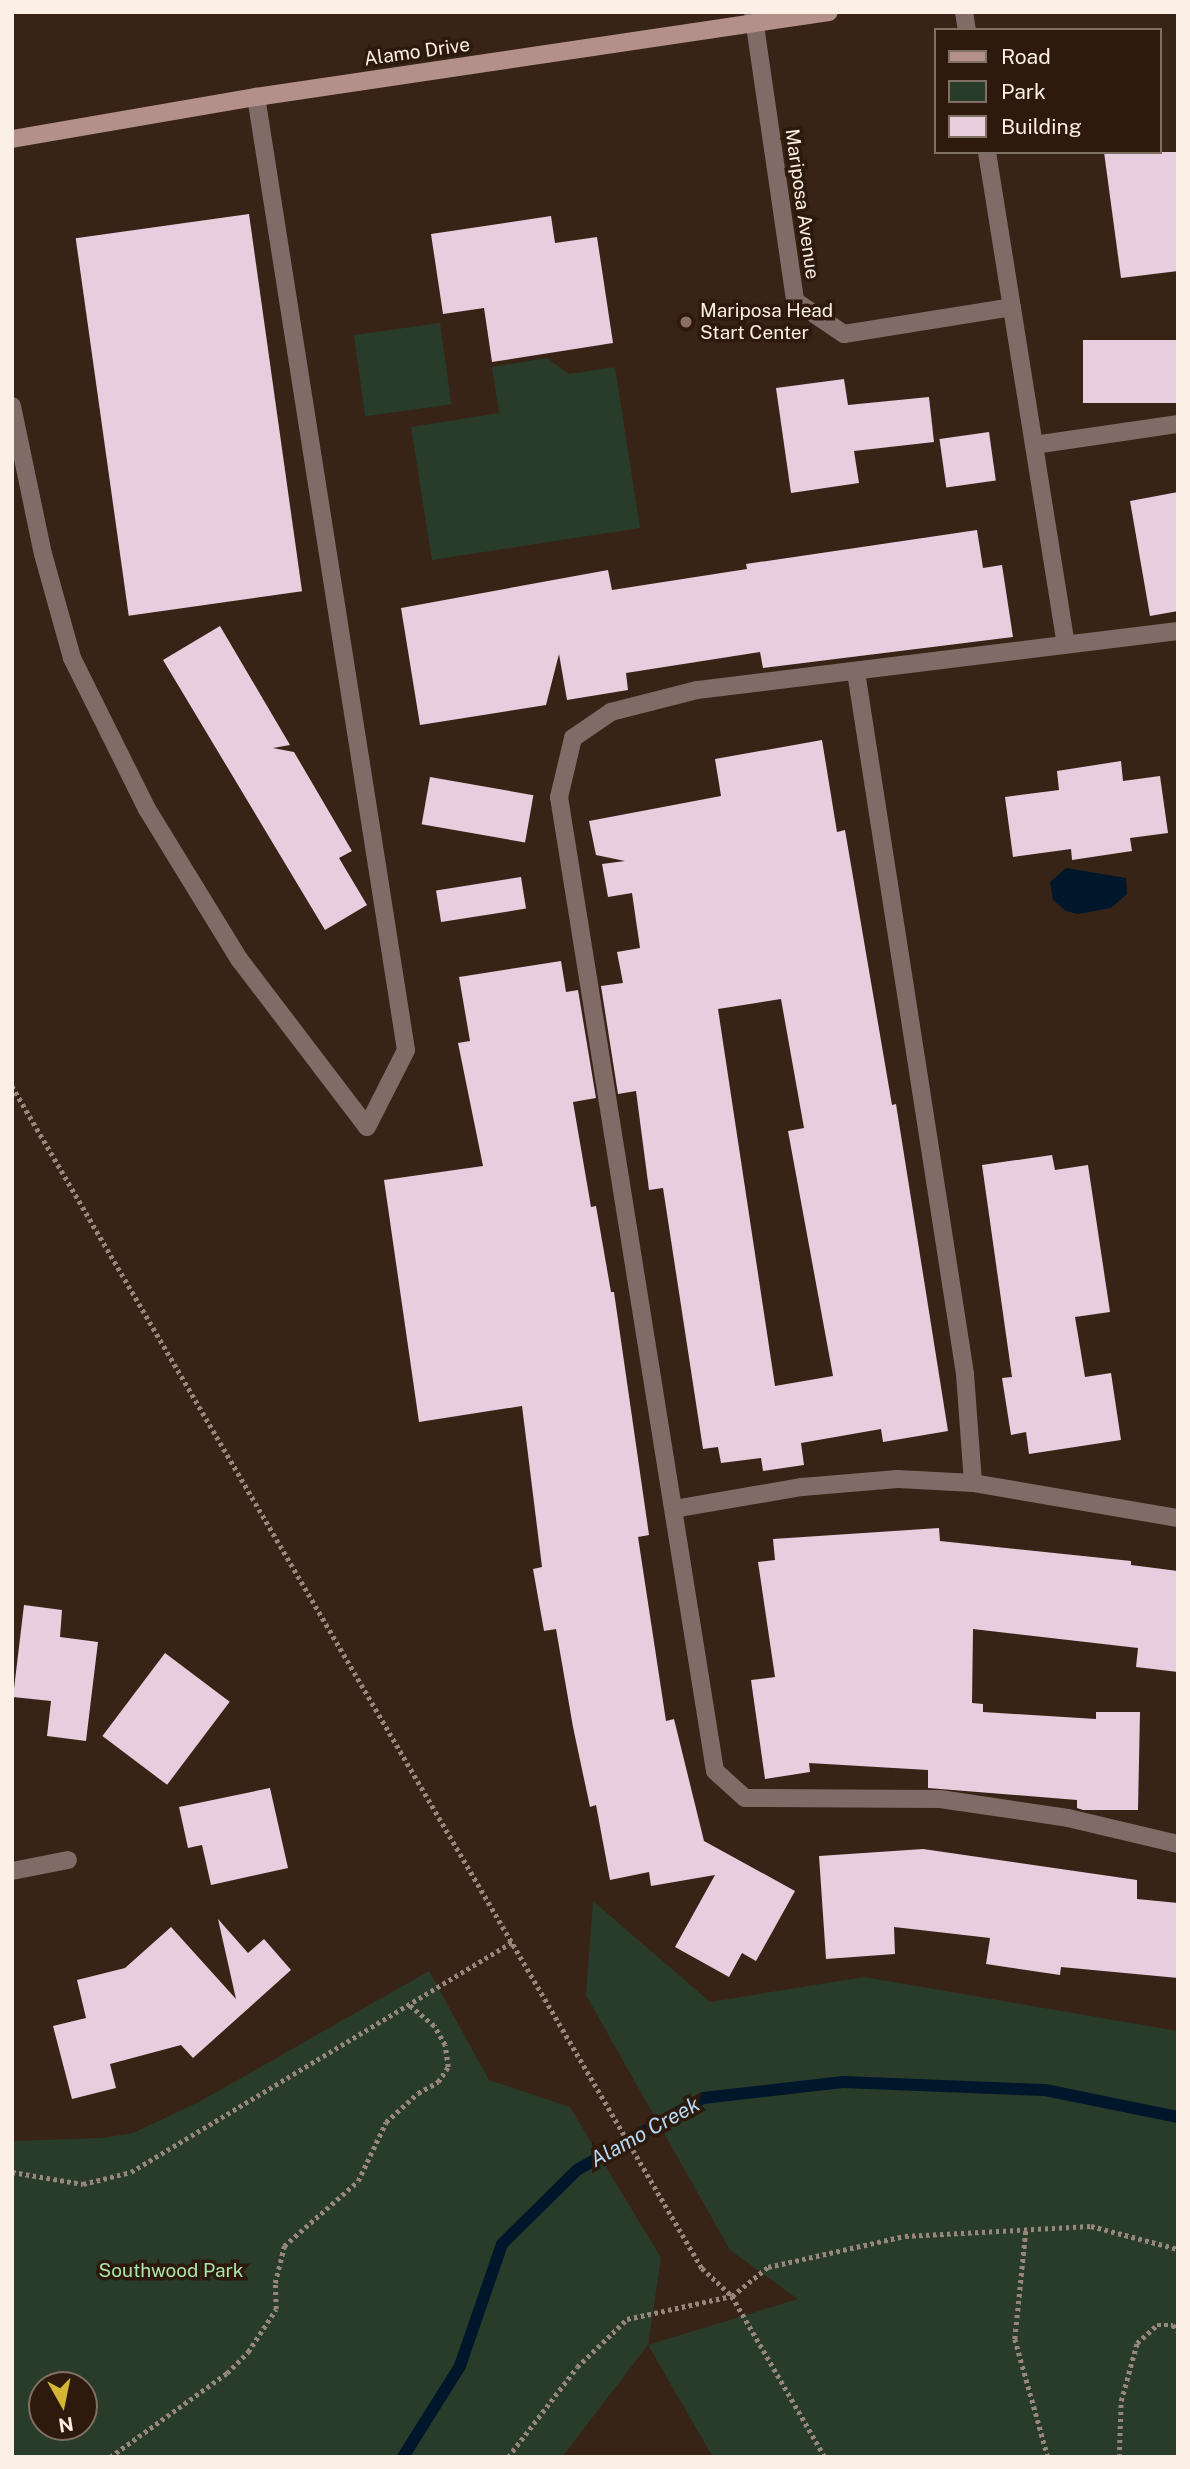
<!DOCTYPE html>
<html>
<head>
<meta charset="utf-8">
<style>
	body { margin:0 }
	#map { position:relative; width:1190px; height:2469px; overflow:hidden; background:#372416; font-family:"Public Sans",sans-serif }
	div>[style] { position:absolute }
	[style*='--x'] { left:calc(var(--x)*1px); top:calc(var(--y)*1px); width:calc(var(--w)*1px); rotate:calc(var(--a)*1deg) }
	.green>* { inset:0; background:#293c2a; transform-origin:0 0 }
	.water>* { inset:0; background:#00172b }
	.stream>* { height:12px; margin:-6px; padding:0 6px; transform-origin:6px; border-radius:6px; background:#00172b }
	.building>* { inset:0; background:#e8cddf; transform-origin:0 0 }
	.path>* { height:4.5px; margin-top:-2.25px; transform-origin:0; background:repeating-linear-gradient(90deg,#96867b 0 3.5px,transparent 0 7px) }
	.service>* { height:18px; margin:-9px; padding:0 9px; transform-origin:9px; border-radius:9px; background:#816b67 }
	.minor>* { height:18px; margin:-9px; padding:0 9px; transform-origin:9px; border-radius:9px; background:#816b67 }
	.secondary>* { height:18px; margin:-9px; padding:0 9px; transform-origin:9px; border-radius:9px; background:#b3908a }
	.dots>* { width:19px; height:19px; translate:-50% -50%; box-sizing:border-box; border:4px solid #2d1a0c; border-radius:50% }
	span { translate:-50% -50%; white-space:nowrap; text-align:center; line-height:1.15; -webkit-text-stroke:7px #2d1a0c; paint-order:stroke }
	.street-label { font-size:19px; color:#fcefe6 }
	.poi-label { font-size:19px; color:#fcefe6 }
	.left { translate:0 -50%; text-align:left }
	.park-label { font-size:19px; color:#aae4ae }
	.water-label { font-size:21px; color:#b6daf8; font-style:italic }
	.frame { position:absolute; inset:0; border:14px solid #fcefe6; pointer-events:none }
	.legend { position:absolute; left:934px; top:28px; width:228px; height:126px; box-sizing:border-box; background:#2d1a0c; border:2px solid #806f63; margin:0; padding:9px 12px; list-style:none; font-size:21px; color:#fcefe6 }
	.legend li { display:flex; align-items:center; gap:14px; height:35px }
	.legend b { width:35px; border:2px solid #806f63 }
	.north { position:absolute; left:28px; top:2371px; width:70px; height:70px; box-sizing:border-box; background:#2d1a0c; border:2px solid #806f63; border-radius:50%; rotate:171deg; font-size:19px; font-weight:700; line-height:28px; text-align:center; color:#fcefe6 }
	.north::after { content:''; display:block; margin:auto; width:24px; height:32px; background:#d5b534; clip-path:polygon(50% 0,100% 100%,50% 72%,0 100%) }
</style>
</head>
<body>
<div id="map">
	<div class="green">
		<div style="left:440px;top:323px;width:82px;height:87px;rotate:82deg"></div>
		<div style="clip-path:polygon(547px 358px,569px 374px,615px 367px,640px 528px,432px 560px,411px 427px,499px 413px,492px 367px)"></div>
		<div style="clip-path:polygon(evenodd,593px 1901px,710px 2002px,864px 1977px,1178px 2031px,1178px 2457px,713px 2457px,648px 2345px,562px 2457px,12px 2457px,12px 2141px,102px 2138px,133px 2133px,199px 2102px,429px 1971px,489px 2080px,570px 2107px,661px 2258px,648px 2345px,798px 2299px,730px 2250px,586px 1995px,593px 1901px,42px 2385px,84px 2385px,84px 2427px,42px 2427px,42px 2385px)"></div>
	</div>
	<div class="water">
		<div style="clip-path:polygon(1066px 868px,1126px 878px,1127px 894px,1111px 908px,1078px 914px,1066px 911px,1053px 900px,1050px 882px)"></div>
	</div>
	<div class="stream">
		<div style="--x:403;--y:2457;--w:107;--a:-57.9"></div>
		<div style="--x:460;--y:2366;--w:129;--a:-71"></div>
		<div style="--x:502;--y:2244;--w:105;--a:-44.6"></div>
		<div style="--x:577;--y:2170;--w:145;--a:-29.7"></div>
		<div style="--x:703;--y:2098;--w:141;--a:-6.5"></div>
		<div style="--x:843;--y:2082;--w:202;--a:2.3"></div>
		<div style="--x:1045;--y:2090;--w:136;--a:11.5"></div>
	</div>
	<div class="building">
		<div style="clip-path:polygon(1104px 152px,1178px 152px,1178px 271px,1121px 278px)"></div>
		<div style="left:249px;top:214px;width:381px;height:175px;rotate:82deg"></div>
		<div style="clip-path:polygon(551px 216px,555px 243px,597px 237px,613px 343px,492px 362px,484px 308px,443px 314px,431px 234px)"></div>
		<div style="left:1178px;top:340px;width:63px;height:95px;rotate:90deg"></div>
		<div style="clip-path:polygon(844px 379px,848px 405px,929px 397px,934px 442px,854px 451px,859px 483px,791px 493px,776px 388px)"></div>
		<div style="left:989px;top:432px;width:49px;height:50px;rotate:82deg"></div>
		<div style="clip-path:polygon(1178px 492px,1178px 611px,1150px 616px,1130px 501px)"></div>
		<div style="clip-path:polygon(977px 530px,983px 568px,1002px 565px,1013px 637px,763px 668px,760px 652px,626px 673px,628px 690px,567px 700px,559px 654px,546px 705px,420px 725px,401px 608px,608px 570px,612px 590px,747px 569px,746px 564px)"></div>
		<div style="clip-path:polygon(220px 626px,290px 745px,273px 748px,294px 752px,352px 851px,339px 858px,367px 905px,325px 930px,163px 660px)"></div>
		<div style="clip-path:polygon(evenodd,822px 740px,837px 832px,845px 830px,892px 1105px,896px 1104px,948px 1431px,883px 1442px,881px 1429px,801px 1443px,804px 1465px,763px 1471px,761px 1458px,721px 1463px,718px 1447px,703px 1449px,663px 1188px,649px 1190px,636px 1091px,618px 1094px,601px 986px,623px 983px,617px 952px,640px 948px,632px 893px,608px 897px,602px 864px,625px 861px,596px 855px,589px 821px,721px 796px,715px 759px,822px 740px,781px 999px,804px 1128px,788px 1131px,833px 1376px,775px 1386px,718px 1009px,781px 999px)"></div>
		<div style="clip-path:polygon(1121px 761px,1123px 781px,1160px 776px,1168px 833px,1130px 838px,1132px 851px,1072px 860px,1071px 849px,1013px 857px,1005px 797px,1059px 790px,1057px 771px)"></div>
		<div style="left:430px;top:777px;width:105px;height:48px;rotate:10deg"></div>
		<div style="left:521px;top:877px;width:32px;height:86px;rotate:81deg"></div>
		<div style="clip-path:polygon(561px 961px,566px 992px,578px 990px,596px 1098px,573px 1102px,591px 1207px,596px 1206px,611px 1292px,614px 1292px,649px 1535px,638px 1537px,666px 1721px,674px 1719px,704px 1841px,795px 1891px,756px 1961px,742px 1953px,729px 1977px,675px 1947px,715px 1875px,651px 1886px,649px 1872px,610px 1880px,596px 1805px,590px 1807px,573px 1727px,556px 1629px,544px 1631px,533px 1569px,542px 1567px,522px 1406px,419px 1422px,384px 1180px,483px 1166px,458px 1043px,470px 1041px,459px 977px)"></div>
		<div style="clip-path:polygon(1052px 1155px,1055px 1170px,1088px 1165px,1110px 1312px,1075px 1317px,1085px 1377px,1111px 1373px,1121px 1440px,1029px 1454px,1026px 1432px,1011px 1435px,1002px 1378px,1012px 1377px,982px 1165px)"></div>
		<div style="clip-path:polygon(939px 1528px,940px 1541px,1131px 1561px,1131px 1565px,1178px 1571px,1178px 1672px,1136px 1667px,1138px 1648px,973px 1629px,972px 1703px,983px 1704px,983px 1712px,1096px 1719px,1096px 1712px,1140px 1712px,1138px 1810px,1083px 1810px,1077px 1808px,1077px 1800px,928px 1788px,928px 1770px,809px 1763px,810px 1772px,765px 1779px,751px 1680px,775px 1677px,758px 1562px,775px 1560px,773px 1539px)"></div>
		<div style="clip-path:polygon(24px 1605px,62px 1610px,60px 1637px,98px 1642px,86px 1741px,47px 1736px,51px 1701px,13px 1697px)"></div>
		<div style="left:165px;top:1653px;width:81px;height:104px;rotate:37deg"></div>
		<div style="clip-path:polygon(270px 1788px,288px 1868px,211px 1885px,202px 1845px,188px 1848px,179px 1807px)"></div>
		<div style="clip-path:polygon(923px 1849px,1137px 1880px,1137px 1899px,1178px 1903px,1178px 1978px,1061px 1967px,1060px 1975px,986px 1964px,990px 1938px,894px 1927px,895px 1954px,826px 1959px,819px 1856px)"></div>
		<div style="clip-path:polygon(218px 1919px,248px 1953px,264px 1939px,291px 1970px,193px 2058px,181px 2045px,110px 2064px,116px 2088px,72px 2099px,53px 2026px,86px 2018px,77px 1980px,125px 1968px,171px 1927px,236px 1999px)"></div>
	</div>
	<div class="path">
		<div style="--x:12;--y:1086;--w:1369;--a:59.73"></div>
		<div style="--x:702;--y:2268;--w:41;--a:43"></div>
		<div style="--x:732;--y:2296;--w:186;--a:60"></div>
		<div style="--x:12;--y:2172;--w:72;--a:9.6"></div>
		<div style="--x:83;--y:2184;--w:49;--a:-14"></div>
		<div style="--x:131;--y:2172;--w:447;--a:-31.1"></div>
		<div style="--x:1026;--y:2231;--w:109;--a:95.8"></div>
		<div style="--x:1015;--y:2339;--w:123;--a:74.4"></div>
		<div style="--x:110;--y:2457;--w:144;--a:-35.7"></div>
		<div style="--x:227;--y:2373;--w:30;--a:-45"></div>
		<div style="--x:248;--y:2352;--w:51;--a:-56.9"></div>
		<div style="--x:276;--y:2309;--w:26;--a:-92"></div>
		<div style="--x:275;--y:2283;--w:38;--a:-76"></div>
		<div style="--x:284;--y:2246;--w:98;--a:-41.3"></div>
		<div style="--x:358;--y:2181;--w:65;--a:-64.6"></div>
		<div style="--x:386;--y:2122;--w:43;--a:-42.2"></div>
		<div style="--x:418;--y:2093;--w:23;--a:-29"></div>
		<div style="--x:438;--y:2082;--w:18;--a:-56"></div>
		<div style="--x:448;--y:2067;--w:22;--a:-98"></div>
		<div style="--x:445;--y:2045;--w:22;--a:-120"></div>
		<div style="--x:434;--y:2026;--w:33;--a:-140"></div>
		<div style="--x:508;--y:2457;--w:113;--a:-52.5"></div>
		<div style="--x:577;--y:2367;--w:69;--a:-43.8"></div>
		<div style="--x:627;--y:2319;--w:107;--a:-12.4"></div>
		<div style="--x:732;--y:2296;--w:46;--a:-38.9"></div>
		<div style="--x:768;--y:2267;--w:140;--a:-12.8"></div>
		<div style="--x:905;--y:2236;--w:186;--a:-3.1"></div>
		<div style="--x:1091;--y:2226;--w:90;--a:14.8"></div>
		<div style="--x:1119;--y:2457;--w:56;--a:-88"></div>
		<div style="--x:1121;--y:2401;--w:60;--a:-74.6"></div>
		<div style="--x:1137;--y:2343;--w:27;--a:-42"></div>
		<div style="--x:1157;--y:2325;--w:16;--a:0"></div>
		<div style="--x:1173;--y:2325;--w:8;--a:50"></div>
	</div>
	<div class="service">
		<div style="--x:12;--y:406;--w:151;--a:78.2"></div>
		<div style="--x:43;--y:554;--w:108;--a:74.4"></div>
		<div style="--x:72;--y:658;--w:169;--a:63.6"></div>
		<div style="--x:147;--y:809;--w:176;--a:58.5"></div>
		<div style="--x:239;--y:959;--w:211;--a:52.7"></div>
		<div style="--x:367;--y:1127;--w:86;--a:-63.1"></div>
		<div style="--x:406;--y:1050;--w:965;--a:-98.94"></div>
		<div style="--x:1034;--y:445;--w:146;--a:-8.3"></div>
		<div style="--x:1178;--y:631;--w:485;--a:173"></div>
		<div style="--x:697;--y:690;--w:89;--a:165.7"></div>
		<div style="--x:611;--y:712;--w:46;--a:145.6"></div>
		<div style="--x:573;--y:738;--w:61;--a:103.3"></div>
		<div style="--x:559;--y:797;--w:986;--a:80.9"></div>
		<div style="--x:715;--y:1771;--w:40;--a:42"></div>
		<div style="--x:745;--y:1798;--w:195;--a:0.3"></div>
		<div style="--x:940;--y:1799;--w:129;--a:8.4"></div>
		<div style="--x:1068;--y:1818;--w:113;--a:13.3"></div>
		<div style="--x:856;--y:672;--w:710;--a:81.17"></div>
		<div style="--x:965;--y:1374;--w:109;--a:85.8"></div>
		<div style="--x:674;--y:1509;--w:130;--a:-9.8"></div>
		<div style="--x:802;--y:1487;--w:96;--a:-4.8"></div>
		<div style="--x:898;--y:1479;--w:75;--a:3.1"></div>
		<div style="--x:973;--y:1483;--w:208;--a:9.7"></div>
	</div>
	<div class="minor">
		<div style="--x:753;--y:12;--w:292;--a:81.7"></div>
		<div style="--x:795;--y:301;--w:59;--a:34"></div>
		<div style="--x:844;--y:334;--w:170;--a:-9.1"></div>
		<div style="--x:964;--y:12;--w:18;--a:81"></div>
		<div style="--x:987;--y:152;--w:497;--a:80.9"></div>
		<div style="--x:12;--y:1871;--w:57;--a:-11.1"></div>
	</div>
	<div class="secondary">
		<div style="--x:12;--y:139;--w:248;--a:-9.8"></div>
		<div style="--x:256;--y:97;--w:579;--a:-8.44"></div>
	</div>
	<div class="dots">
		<div style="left:686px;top:322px;background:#8d6e63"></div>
	</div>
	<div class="street-label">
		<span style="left:417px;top:52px;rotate:-8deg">Alamo Drive</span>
		<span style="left:802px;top:204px;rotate:82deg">Mariposa Avenue</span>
	</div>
	<div class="poi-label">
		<span class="left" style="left:700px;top:322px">Mariposa Head<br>Start Center</span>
	</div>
	<div class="park-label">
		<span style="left:171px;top:2271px">Southwood Park</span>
	</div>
	<div class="water-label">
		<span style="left:645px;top:2132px;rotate:-29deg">Alamo Creek</span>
	</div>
	<div class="frame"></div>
	<ul class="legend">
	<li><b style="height:9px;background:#b3908a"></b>Road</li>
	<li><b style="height:19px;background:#293c2a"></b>Park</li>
	<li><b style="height:19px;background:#e8cddf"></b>Building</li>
	</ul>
	<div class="north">N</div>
</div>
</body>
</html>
